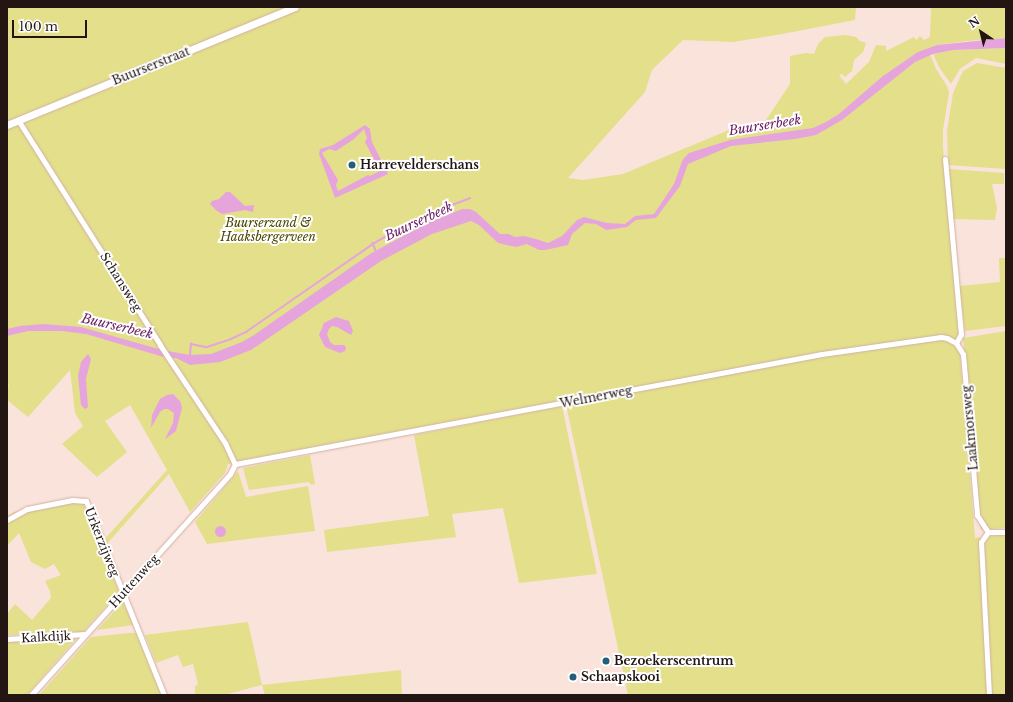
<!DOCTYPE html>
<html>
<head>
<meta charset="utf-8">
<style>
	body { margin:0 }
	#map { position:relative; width:1013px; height:702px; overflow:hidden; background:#fae3db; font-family:"Libre Baskerville",serif }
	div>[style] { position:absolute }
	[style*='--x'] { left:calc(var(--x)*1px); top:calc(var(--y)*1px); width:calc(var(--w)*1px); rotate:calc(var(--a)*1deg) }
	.green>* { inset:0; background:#e3df8b }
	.water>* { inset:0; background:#e6a4dc }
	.round { border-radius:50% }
	.stream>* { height:1.5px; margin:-0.75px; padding:0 0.75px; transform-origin:0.75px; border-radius:0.75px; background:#e6a4dc }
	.roads { filter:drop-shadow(0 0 1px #d3afa3) drop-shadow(0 0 1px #d3afa3) }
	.minor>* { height:5px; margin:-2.5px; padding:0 2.5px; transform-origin:2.5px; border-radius:2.5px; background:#fff }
	.secondary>* { height:7px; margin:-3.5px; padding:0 3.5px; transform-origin:3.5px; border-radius:3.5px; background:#fff }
	.dots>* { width:11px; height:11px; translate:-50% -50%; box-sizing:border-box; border:2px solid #fff; border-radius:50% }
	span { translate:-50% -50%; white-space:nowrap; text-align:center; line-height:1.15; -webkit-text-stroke:4px #fff; paint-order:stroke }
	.street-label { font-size:12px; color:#231612 }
	.poi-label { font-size:12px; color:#231612; font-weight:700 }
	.left { translate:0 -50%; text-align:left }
	.park-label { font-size:12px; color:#4b4702; font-style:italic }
	.water-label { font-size:13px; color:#6d2166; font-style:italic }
	.frame { position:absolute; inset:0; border:8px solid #231612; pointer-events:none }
	.north { position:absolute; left:961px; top:12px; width:40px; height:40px; -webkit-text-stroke:3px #fff; paint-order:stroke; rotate:325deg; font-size:11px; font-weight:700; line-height:16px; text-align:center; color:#231612 }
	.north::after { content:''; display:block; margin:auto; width:14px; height:18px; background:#231612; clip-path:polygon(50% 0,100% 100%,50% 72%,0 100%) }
	.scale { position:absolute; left:12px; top:20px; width:75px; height:18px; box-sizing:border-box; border:2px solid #231612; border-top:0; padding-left:5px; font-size:12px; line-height:14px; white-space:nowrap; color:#231612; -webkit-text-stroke:3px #fff; paint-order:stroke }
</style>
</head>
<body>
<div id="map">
	<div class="green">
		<div style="clip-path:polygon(7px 7px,856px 7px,855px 20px,782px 34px,733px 42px,683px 40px,652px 70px,645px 92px,568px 178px,583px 180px,623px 174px,729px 130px,761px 125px,764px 123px,790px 84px,790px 56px,806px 53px,814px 54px,818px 44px,825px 37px,845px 35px,856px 37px,860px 41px,866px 43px,863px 52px,854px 60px,852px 71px,845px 77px,842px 74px,839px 75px,846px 84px,869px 62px,876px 45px,886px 46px,886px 51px,914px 37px,916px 40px,920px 36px,924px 40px,930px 37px,931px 7px,1006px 7px,1006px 38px,967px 41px,937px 45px,928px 49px,936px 69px,947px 86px,949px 93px,943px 130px,943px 147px,975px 538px,1006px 534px,1006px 695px,628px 695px,565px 400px,228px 464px,225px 473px,190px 512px,169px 474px,105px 546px,103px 541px,167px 470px,130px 405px,105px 421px,127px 452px,97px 477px,62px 444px,83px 426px,75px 413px,70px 370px,28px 417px,7px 400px,7px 389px,9px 386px,7px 380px)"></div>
		<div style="clip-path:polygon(1006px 48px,1006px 64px,976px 58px,960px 69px,951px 84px,939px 67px,933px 54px,953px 50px)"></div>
		<div style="clip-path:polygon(977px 63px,1006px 68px,1006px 169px,948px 165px,947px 131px,953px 93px,963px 71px)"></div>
		<div style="clip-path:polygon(948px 169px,1004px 173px,1004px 184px,992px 184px,997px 208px,995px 220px,953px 219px)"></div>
		<div style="clip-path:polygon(999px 258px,1006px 258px,1006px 326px,965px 331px,959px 286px,1000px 282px)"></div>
		<div style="clip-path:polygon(1006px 331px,1006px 528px,981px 530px,963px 338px)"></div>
		<div style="clip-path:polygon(562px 406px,597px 574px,519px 583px,503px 508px,452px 514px,456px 537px,327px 552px,324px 530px,429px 516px,414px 435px)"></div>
		<div style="clip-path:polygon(310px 455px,315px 484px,312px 485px,308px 482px,249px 490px,243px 468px)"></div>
		<div style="clip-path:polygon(238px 471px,246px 497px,308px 486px,315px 531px,207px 544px,195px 522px)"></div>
		<div style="clip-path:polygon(77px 499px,83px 502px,119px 592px,83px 632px,7px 635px,7px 614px,15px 604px,32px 620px,51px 598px,50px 591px,45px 581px,61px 575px,54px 564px,45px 569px,31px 562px,19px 533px,7px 546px,7px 517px,12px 513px,30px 507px)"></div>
		<div style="clip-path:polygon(123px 601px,133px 625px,97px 630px,111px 615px)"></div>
		<div style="clip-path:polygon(248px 622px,262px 685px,401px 670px,402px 695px,265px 695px,262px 685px,224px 695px,195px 695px,195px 686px,198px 684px,193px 664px,183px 667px,178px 655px,156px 663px,145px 635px)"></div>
		<div style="clip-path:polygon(129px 633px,136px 633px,161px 695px,39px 695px,91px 637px)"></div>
		<div style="clip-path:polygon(74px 638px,76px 639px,27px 695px,7px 695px,7px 641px)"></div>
	</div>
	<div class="water">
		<div style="clip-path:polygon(1006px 38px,1006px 48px,953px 50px,933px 54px,915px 62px,842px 120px,816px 135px,795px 139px,731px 146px,688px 164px,680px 186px,656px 218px,636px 220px,627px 227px,606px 230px,596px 224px,585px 223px,572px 234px,568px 245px,545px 250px,539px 250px,527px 244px,516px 247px,498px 243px,479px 225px,471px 221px,432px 234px,381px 261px,251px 350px,220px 362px,190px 365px,176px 358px,167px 358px,86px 334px,62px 331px,28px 331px,7px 336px,7px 329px,20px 326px,43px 324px,81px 327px,162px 350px,190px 355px,211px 354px,242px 342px,254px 335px,370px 254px,425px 224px,452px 213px,463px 209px,470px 209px,476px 212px,500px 234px,508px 234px,515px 237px,524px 236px,536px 239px,548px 243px,562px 236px,577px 220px,584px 217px,607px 223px,625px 224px,635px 216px,654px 214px,674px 184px,683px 159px,689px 153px,730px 140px,813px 128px,826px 122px,839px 114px,883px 76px,918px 52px,937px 45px)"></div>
		<div style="clip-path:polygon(evenodd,365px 125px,370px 129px,372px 142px,388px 174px,335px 198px,319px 154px,320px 149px,333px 145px,365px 125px,364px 129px,367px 138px,365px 142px,380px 171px,370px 176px,368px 175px,338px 191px,336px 185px,338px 180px,322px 153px,329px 149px,336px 151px,354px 139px,364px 129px)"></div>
		<div style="clip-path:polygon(226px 192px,230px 192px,245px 206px,254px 205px,253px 212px,245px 210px,222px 214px,217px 211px,210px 204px,212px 201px,219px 199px)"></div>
		<div style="clip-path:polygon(336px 317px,349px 321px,353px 331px,351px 335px,337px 327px,332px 326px,329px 329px,327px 334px,330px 342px,334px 345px,344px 345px,346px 347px,345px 351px,340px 353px,325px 347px,319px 335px,324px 323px)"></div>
		<div style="clip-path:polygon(88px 354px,91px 359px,86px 379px,88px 407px,85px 409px,81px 405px,78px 376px,81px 362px)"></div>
		<div style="clip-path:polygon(173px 394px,180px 401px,182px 408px,176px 431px,165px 439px,173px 423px,174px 413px,168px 409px,164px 409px,160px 412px,151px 428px,152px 415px,160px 399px,167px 395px)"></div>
		<div class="round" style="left:214.5px;top:525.5px;width:11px;height:11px"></div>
	</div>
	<div class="stream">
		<div style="--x:376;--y:252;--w:9;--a:-111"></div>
		<div style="--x:373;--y:244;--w:20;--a:-30"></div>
		<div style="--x:390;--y:234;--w:58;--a:-25.7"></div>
		<div style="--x:442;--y:209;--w:30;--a:-21"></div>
		<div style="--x:190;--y:355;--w:11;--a:-85"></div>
		<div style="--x:191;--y:344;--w:16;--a:11"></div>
		<div style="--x:207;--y:347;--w:25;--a:-18"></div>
		<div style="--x:231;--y:339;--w:17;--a:-25"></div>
		<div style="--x:246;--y:332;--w:155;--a:-34.7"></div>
	</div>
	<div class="roads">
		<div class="minor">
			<div style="--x:18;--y:120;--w:266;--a:57.7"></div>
			<div style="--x:160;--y:345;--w:118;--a:56.4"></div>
			<div style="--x:225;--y:443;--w:23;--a:65"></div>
			<div style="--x:945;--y:159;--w:176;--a:84.8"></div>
			<div style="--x:961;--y:334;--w:10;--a:119"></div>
			<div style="--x:235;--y:464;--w:597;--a:-10.61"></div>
			<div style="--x:822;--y:354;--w:120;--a:-8.1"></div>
			<div style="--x:941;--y:337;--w:6;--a:9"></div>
			<div style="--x:947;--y:338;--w:10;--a:29"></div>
			<div style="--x:956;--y:343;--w:13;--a:58"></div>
			<div style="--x:963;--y:354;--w:162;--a:85"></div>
			<div style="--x:977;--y:515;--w:20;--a:57"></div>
			<div style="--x:7;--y:520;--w:23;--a:-29"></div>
			<div style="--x:27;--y:509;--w:46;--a:-11.3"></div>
			<div style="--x:72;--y:500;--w:14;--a:4"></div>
			<div style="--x:86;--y:501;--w:209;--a:68.1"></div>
			<div style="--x:988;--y:532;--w:12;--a:125"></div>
			<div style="--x:981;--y:542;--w:153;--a:87"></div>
			<div style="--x:988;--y:532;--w:18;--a:0"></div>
			<div style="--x:7;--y:639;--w:78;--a:-3.7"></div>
			<div style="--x:31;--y:695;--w:245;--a:-48"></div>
			<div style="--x:195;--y:513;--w:52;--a:-48.1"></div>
			<div style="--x:230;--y:474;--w:11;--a:-63"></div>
		</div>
		<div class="secondary">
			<div style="--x:7;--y:125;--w:311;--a:-22.3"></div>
		</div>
	</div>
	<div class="dots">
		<div style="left:352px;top:165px;background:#255e77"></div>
		<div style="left:606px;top:661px;background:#255e77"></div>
		<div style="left:573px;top:677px;background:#255e77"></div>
	</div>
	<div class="street-label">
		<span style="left:151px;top:66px;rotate:-22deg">Buurserstraat</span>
		<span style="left:121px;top:282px;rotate:58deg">Schansweg</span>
		<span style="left:596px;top:397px;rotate:-11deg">Welmerweg</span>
		<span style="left:970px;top:428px;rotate:-95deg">Laakmorsweg</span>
		<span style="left:102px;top:542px;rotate:68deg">Urkerzijweg</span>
		<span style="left:134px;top:581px;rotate:-48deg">Huttenweg</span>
		<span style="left:46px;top:637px;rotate:-3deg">Kalkdijk</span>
	</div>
	<div class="poi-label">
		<span class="left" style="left:360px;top:165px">Harrevelderschans</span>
		<span class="left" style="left:614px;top:661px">Bezoekerscentrum</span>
		<span class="left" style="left:581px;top:677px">Schaapskooi</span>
	</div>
	<div class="park-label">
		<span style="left:268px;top:230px">Buurserzand &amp;<br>Haaksbergerveen</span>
	</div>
	<div class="water-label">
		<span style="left:765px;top:126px;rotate:-9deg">Buurserbeek</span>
		<span style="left:419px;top:222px;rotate:-25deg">Buurserbeek</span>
		<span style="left:117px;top:327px;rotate:13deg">Buurserbeek</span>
	</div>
	<div class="frame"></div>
	<div class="north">N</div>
	<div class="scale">100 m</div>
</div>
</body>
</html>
